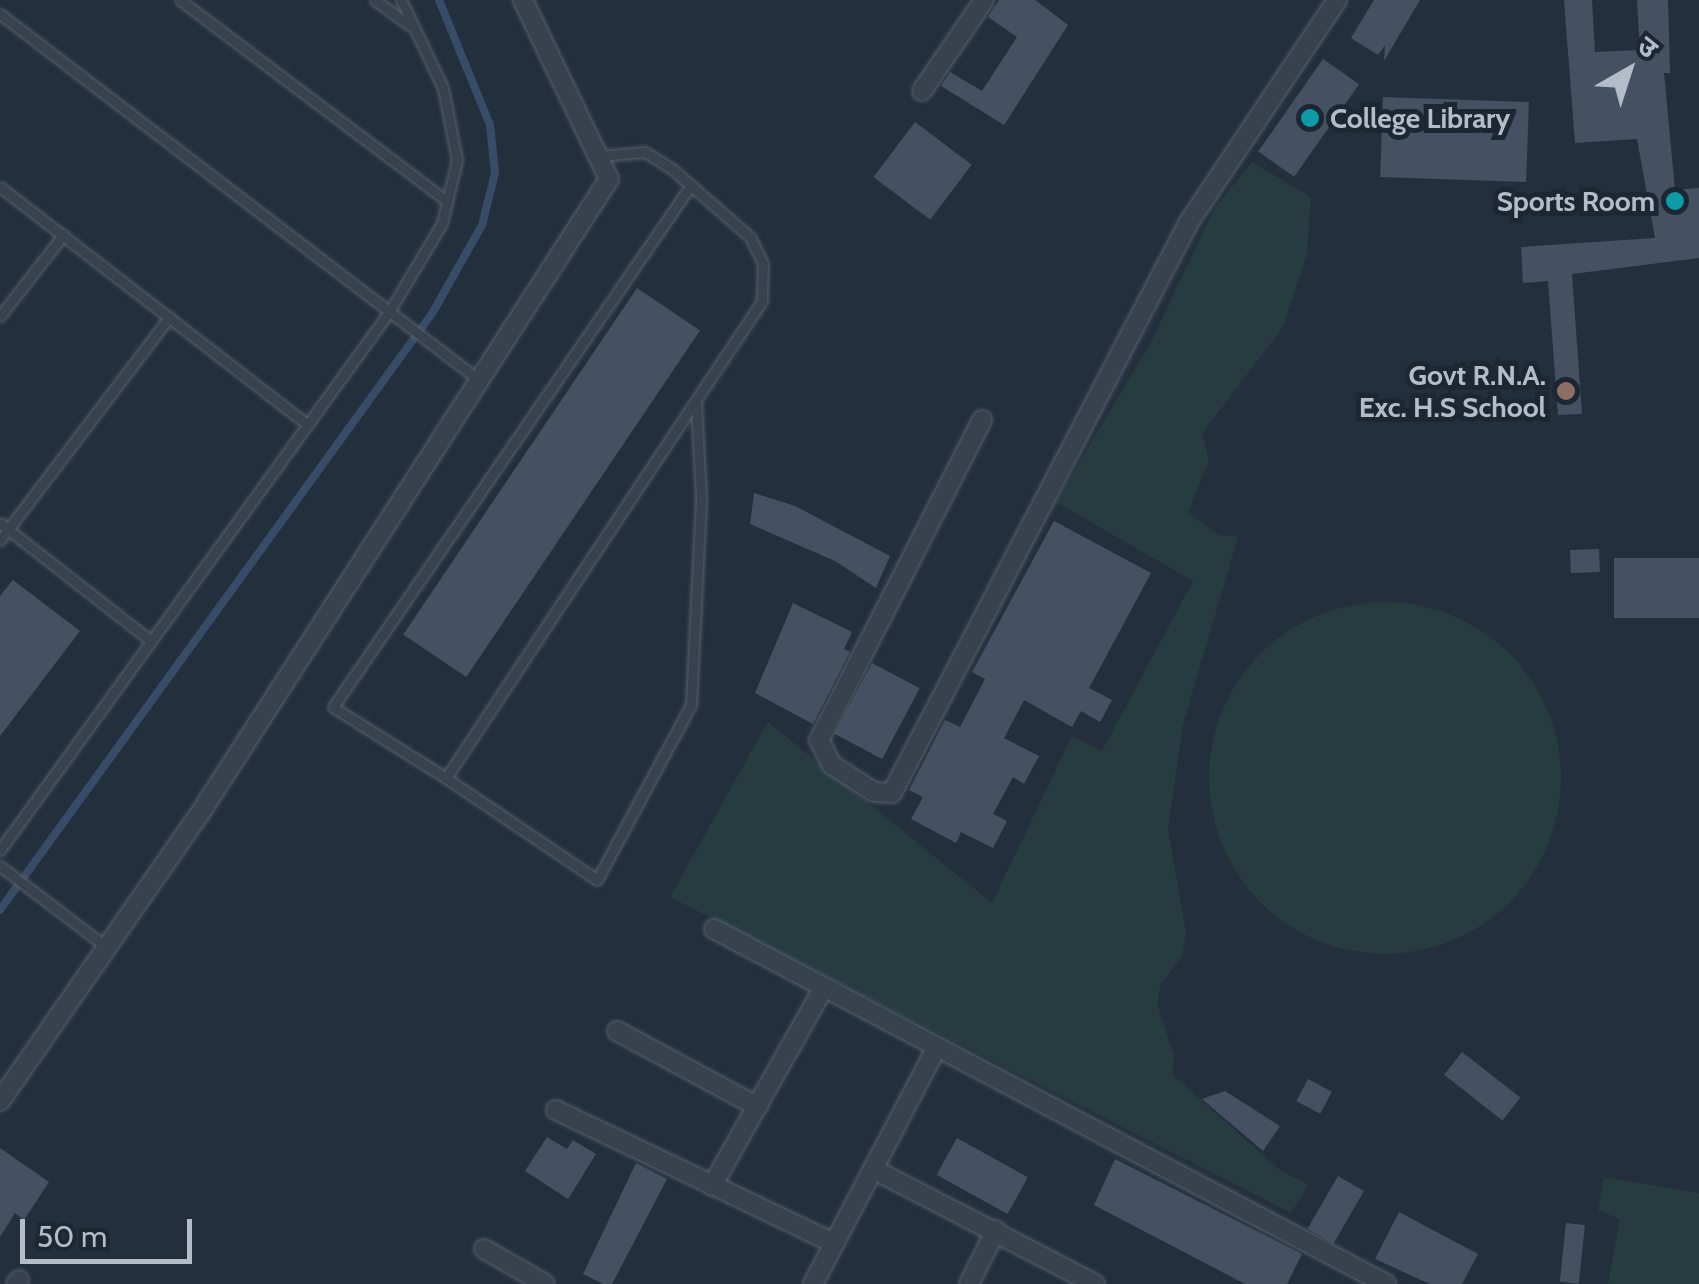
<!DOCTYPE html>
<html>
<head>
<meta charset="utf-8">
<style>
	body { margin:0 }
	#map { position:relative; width:1699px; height:1284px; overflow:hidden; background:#242f3e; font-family:Cabin,"Noto Sans Devanagari",sans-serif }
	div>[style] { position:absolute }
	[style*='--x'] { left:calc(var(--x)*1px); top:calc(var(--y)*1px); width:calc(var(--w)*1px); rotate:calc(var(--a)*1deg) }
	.green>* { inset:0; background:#263c3f }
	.round { border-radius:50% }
	.stream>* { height:8px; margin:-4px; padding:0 4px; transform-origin:4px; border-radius:4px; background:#394c67 }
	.building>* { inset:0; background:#455162; transform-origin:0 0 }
	.roads { filter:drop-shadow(0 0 2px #565f6c) drop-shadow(0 0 2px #565f6c) }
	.lane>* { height:9px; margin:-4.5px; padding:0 4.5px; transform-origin:4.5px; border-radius:4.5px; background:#38414e }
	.street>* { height:18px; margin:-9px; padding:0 9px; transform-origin:9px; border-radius:9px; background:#38414e }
	.dots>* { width:28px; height:28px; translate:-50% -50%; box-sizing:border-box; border:5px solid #1d2633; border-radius:50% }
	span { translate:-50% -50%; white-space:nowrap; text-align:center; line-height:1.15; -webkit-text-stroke:10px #1d2633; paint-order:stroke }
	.poi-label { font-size:28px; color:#b4bcc9; font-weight:700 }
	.left { translate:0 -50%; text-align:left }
	.right { translate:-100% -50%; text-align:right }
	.north { position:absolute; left:1579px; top:20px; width:100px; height:100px; -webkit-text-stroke:8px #1d2633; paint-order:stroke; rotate:39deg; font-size:28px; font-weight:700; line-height:40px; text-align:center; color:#b4bcc9 }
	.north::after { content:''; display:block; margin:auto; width:35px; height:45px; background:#b4bcc9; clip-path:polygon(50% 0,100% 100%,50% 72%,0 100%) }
	.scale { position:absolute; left:20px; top:1219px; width:172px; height:45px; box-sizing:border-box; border:5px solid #b4bcc9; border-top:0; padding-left:12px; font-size:30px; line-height:35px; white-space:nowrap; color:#b4bcc9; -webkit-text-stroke:8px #1d2633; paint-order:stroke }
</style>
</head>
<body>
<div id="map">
	<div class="green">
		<div style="clip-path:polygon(1252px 162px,1311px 197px,1307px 254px,1283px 327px,1202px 434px,1209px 460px,1188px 513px,1219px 535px,1238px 537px,1183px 724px,1168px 829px,1186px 933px,1182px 957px,1161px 984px,1157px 1003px,1174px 1056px,1172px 1074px,1281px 1171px,1308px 1185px,1291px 1213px,670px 897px,768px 722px,992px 903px,1072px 736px,1102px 751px,1193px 581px,1056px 502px,1151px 342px,1214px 209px)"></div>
		<div class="round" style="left:1209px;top:602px;width:352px;height:352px"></div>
		<div style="clip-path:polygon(1604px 1177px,1699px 1193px,1699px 1284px,1608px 1284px,1620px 1219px,1598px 1210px)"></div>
	</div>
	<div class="stream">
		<div style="--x:0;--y:910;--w:738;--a:-54.09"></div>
		<div style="--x:433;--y:312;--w:100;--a:-60.6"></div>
		<div style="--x:482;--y:225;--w:54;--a:-76"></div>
		<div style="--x:495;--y:173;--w:48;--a:-95.9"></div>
		<div style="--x:490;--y:125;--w:135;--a:-112.2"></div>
	</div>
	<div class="building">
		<div style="clip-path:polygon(999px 0,1035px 0,1068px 25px,1004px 125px,941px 86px,950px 72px,982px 91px,1017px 37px,988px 17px)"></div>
		<div style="clip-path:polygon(1374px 0,1420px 0,1384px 61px,1385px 45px,1378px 55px,1351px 38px)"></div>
		<div style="clip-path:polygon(1564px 0,1592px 0,1595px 52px,1640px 50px,1637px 0,1668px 0,1670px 73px,1664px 73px,1675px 190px,1699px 188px,1699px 258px,1572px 274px,1582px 414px,1558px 415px,1548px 281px,1523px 283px,1521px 247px,1655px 238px,1637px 139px,1575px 143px)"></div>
		<div style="left:1323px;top:59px;width:44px;height:113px;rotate:35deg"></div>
		<div style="left:1383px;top:97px;width:146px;height:80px;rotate:2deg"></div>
		<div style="left:915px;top:122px;width:71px;height:69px;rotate:37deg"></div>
		<div style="left:637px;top:288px;width:76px;height:418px;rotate:34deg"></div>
		<div style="clip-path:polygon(754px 493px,795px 506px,890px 556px,876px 588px,835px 561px,750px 524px)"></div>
		<div style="clip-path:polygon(1054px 521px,1151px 573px,1089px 688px,1112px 700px,1100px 722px,1081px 711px,1072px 727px,1024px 700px,1004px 738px,1039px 756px,1024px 784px,1013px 777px,993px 814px,1007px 821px,993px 848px,961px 832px,956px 843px,911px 819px,923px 797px,909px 790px,945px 720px,960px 727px,985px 679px,972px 672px)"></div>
		<div style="left:1599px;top:549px;width:23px;height:29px;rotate:88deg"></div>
		<div style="left:1699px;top:558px;width:60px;height:85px;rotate:90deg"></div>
		<div style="clip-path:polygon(13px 580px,80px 631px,0 736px,0 596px)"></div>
		<div style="clip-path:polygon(793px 603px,852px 632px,844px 649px,850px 652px,813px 724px,755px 693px)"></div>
		<div style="left:872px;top:663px;width:54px;height:80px;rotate:28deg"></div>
		<div style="left:1462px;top:1052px;width:74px;height:29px;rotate:38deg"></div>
		<div style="left:1308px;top:1079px;width:27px;height:25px;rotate:28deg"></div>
		<div style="clip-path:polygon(1225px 1091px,1280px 1126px,1263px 1151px,1202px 1099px)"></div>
		<div style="clip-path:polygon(547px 1137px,567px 1149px,573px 1140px,596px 1154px,568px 1199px,525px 1171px)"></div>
		<div style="left:957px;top:1138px;width:81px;height:42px;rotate:29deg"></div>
		<div style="clip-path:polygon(0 1148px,49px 1182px,24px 1220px,15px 1213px,0 1237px)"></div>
		<div style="clip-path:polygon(1115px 1159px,1302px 1254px,1287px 1284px,1245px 1284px,1094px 1205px)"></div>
		<div style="clip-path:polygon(636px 1163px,667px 1179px,612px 1284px,603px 1284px,583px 1274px)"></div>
		<div style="left:1338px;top:1176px;width:30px;height:61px;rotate:30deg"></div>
		<div style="clip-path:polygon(1399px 1212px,1478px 1254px,1462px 1284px,1430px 1284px,1375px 1259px)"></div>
		<div style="left:1566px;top:1223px;width:19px;height:59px;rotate:6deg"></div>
	</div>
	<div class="roads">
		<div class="lane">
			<div style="--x:180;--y:0;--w:334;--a:37"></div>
			<div style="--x:375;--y:0;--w:42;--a:36.3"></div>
			<div style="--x:0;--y:14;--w:603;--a:37.38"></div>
			<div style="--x:598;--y:156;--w:47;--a:-4.9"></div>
			<div style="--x:645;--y:152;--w:31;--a:32"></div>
			<div style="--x:671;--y:168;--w:105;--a:41.1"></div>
			<div style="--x:750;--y:237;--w:30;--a:64"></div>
			<div style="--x:763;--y:264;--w:37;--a:92"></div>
			<div style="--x:762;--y:301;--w:119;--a:123.7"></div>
			<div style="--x:696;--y:400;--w:453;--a:123.5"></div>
			<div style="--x:446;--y:778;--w:182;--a:34"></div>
			<div style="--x:597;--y:880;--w:199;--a:-61.8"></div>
			<div style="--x:691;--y:705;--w:208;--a:-87.2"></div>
			<div style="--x:701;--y:497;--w:97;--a:-93"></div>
			<div style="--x:0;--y:187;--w:388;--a:37.7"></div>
			<div style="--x:0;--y:316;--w:103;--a:-52.1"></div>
			<div style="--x:0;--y:523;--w:192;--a:38"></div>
			<div style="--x:0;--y:540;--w:280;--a:-52.8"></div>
			<div style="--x:446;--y:778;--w:133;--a:-147.9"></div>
			<div style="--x:333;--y:707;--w:633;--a:-55.56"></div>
			<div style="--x:0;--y:850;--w:664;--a:-54.13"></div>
			<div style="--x:389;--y:312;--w:104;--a:-59.2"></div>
			<div style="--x:442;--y:223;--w:65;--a:-76.6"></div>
			<div style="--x:457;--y:160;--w:73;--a:-101"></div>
			<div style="--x:443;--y:88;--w:98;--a:-115.5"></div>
			<div style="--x:0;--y:866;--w:132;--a:37.3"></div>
		</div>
		<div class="street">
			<div style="--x:922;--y:91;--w:110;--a:-55.7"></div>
			<div style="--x:982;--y:420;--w:359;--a:117"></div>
			<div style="--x:819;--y:740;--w:28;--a:63"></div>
			<div style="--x:832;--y:765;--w:50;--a:32.7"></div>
			<div style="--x:874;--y:792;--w:18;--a:3"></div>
			<div style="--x:892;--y:793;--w:644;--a:-62.52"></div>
			<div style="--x:1189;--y:222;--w:267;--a:-56.3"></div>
			<div style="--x:714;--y:929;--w:760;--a:27.85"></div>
			<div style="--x:617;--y:1031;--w:160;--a:28.3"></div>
			<div style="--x:0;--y:1101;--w:345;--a:-55.2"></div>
			<div style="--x:197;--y:818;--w:760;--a:-57.19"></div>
			<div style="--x:609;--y:179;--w:199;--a:-115.7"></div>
			<div style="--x:556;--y:1110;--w:308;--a:25.6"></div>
			<div style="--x:873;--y:1169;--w:250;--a:27.4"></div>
			<div style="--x:712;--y:1186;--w:228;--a:-60.6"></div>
			<div style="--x:484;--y:1249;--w:70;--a:29.8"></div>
			<div style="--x:16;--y:1284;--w:5;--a:-53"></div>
			<div style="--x:813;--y:1284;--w:267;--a:-62.4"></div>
			<div style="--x:969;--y:1284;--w:60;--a:-63.4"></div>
		</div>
	</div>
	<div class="dots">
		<div style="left:1310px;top:118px;background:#0f9aa8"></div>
		<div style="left:1675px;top:201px;background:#0f9aa8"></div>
		<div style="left:1566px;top:391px;background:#8d6e63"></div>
	</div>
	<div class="poi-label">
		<span class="left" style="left:1330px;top:118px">College Library</span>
		<span class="right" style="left:1655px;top:201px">Sports Room</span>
		<span class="right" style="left:1546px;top:391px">Govt R.N.A.<br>Exc. H.S School</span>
	</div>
	<div class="north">उ</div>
	<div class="scale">50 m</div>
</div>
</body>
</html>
